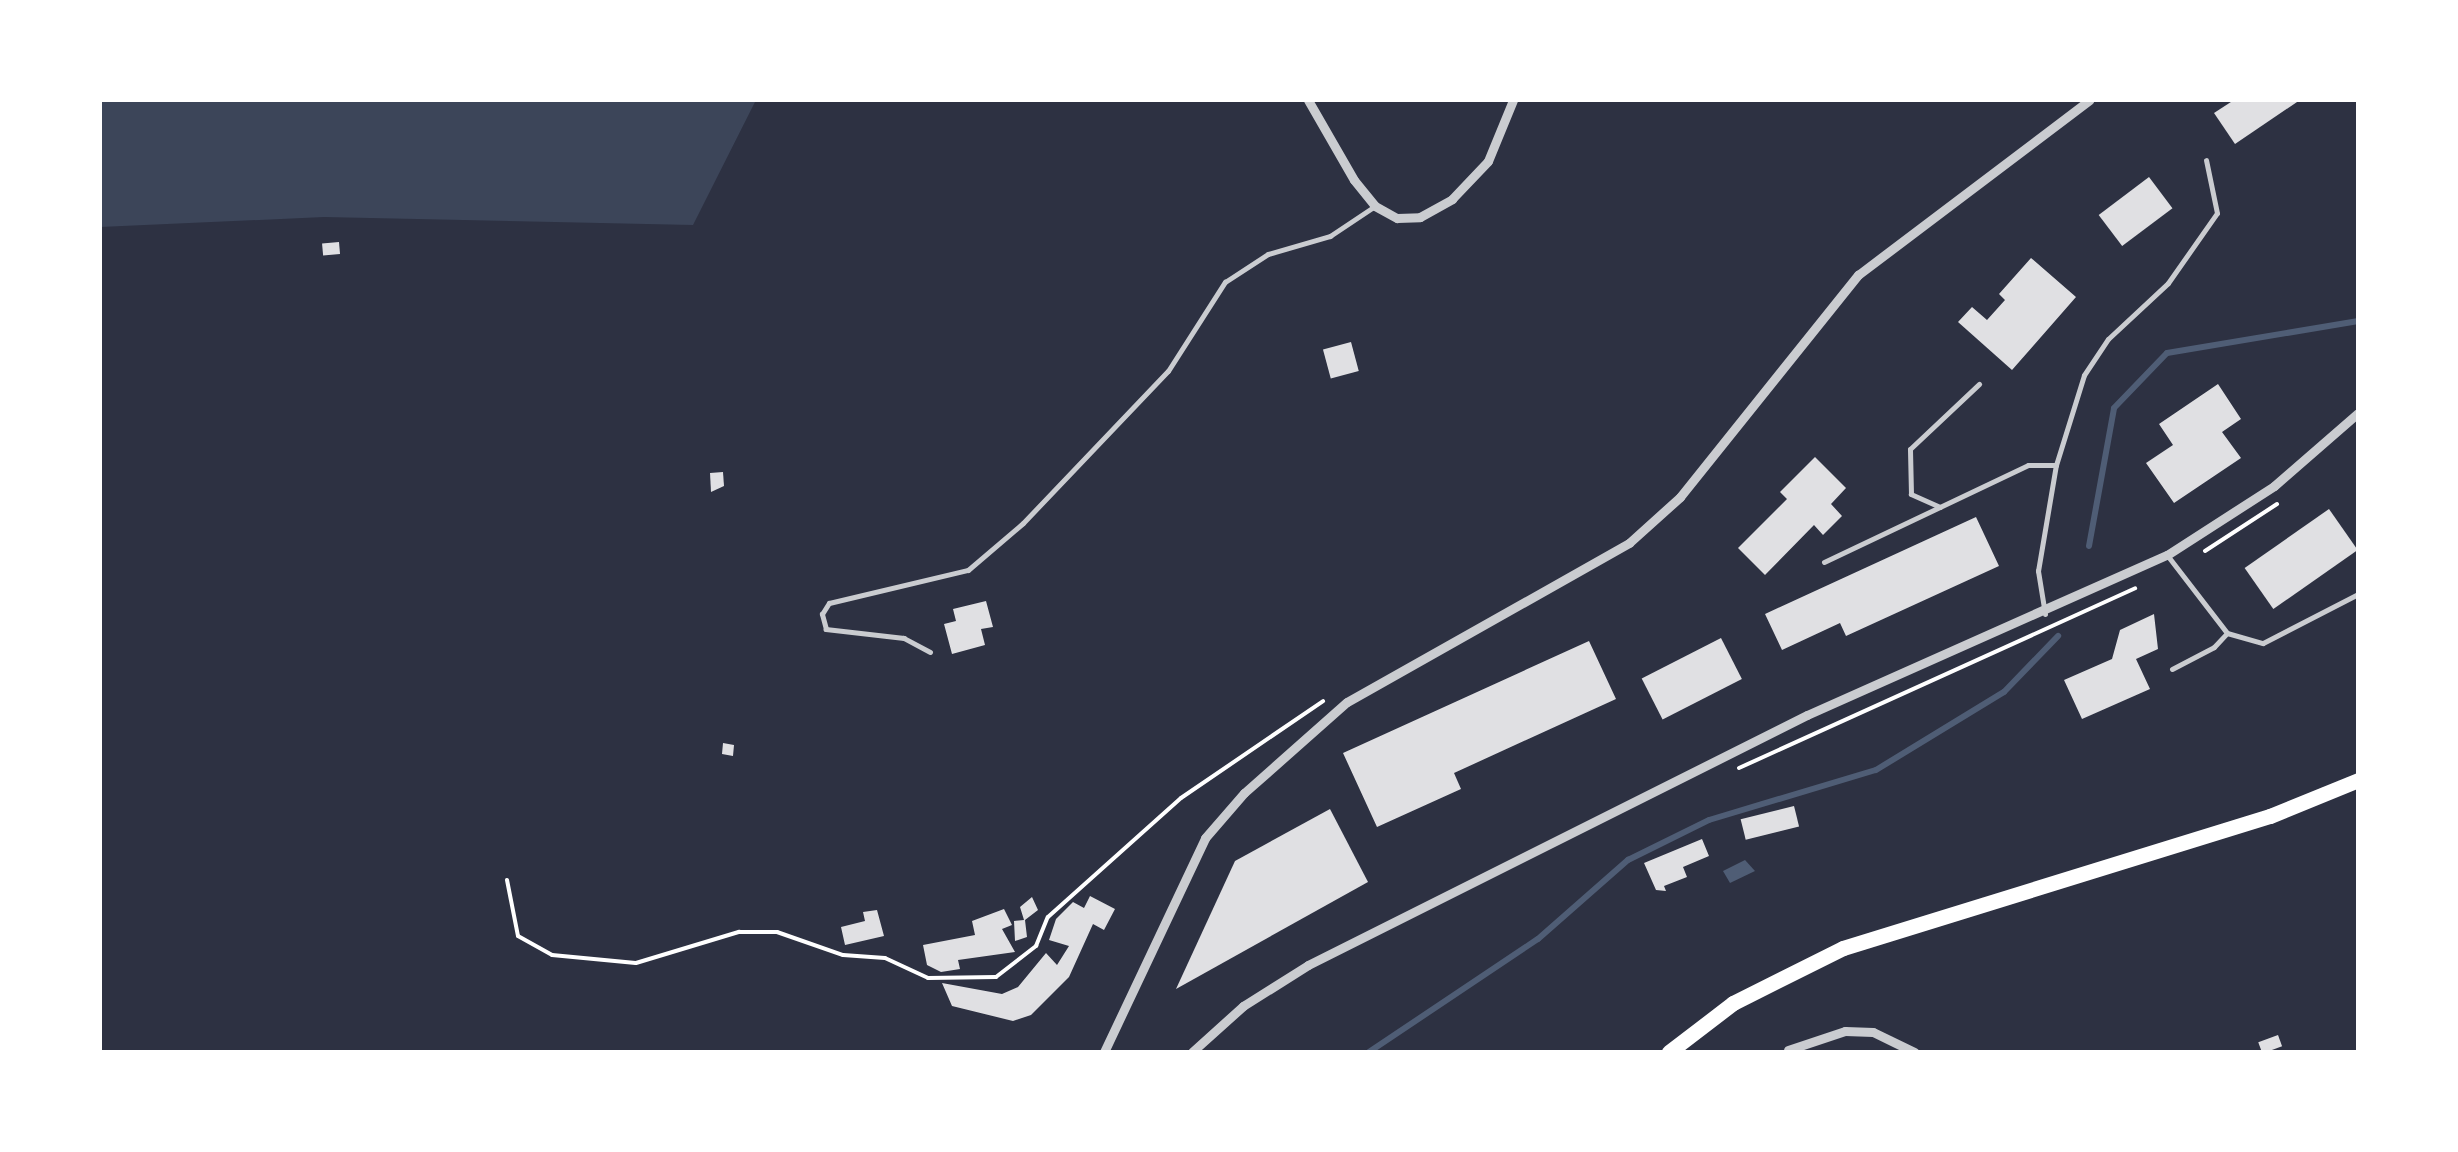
<!DOCTYPE html>
<html>
<head>
<meta charset="utf-8">
<style>
	body { margin:0 }
	#map { position:relative; width:2458px; height:1152px; overflow:hidden; background:#2d3142; font-family:Commissioner,sans-serif }
	div>[style] { position:absolute }
	[style*='--x'] { left:calc(var(--x)*1px); top:calc(var(--y)*1px); width:calc(var(--w)*1px); rotate:calc(var(--a)*1deg) }
	.green>* { inset:0; background:#3c4559 }
	.water>* { inset:0; background:#4f5d75 }
	.stream>* { height:6px; margin:-3px; padding:0 3px; transform-origin:3px; border-radius:3px; background:#4f5d75 }
	.building>* { inset:0; background:#e0e0e3; transform-origin:0 0 }
	.path>* { height:4px; margin:-2px; padding:0 2px; transform-origin:2px; border-radius:2px; background:#fff }
	.service>* { height:5px; margin:-2.5px; padding:0 2.5px; transform-origin:2.5px; border-radius:2.5px; background:#caccd0 }
	.minor>* { height:9px; margin:-4.5px; padding:0 4.5px; transform-origin:4.5px; border-radius:4.5px; background:#caccd0 }
	.primary>* { height:15px; margin:-7.5px; padding:0 7.5px; transform-origin:7.5px; border-radius:7.5px; background:#fff }
	span { translate:-50% -50%; white-space:nowrap; text-align:center; line-height:1.15; -webkit-text-stroke:8px #fff; paint-order:stroke }
	.frame { position:absolute; inset:0; border:102px solid #fff; pointer-events:none }
</style>
</head>
<body>
<div id="map">
	<div class="green">
		<div style="clip-path:polygon(100px 100px,756px 100px,693px 225px,324px 217px,100px 227px)"></div>
	</div>
	<div class="water">
		<div style="clip-path:polygon(1745px 860px,1755px 871px,1730px 883px,1723px 871px)"></div>
	</div>
	<div class="stream">
		<div style="--x:2089;--y:546;--w:140;--a:-79.7"></div>
		<div style="--x:2114;--y:408;--w:76;--a:-46.1"></div>
		<div style="--x:2167;--y:353;--w:194;--a:-9.5"></div>
		<div style="--x:1369;--y:1052;--w:203;--a:-33.8"></div>
		<div style="--x:1538;--y:939;--w:120;--a:-41.3"></div>
		<div style="--x:1628;--y:860;--w:90;--a:-26.3"></div>
		<div style="--x:1709;--y:820;--w:174;--a:-16.7"></div>
		<div style="--x:1876;--y:770;--w:150;--a:-31.4"></div>
		<div style="--x:2004;--y:692;--w:78;--a:-46"></div>
	</div>
	<div class="building">
		<div style="clip-path:polygon(2234px 100px,2300px 100px,2235px 144px,2214px 113px)"></div>
		<div style="left:2149px;top:177px;width:39px;height:63px;rotate:53deg"></div>
		<div style="left:339px;top:242px;width:12px;height:17px;rotate:85deg"></div>
		<div style="clip-path:polygon(2031px 258px,2076px 297px,2012px 370px,1958px 322px,1972px 307px,1987px 320px,2005px 300px,1999px 294px)"></div>
		<div style="left:1351px;top:342px;width:30px;height:29px;rotate:75deg"></div>
		<div style="clip-path:polygon(2218px 384px,2241px 419px,2222px 432px,2241px 458px,2174px 503px,2146px 463px,2173px 445px,2159px 424px)"></div>
		<div style="clip-path:polygon(1815px 457px,1846px 488px,1831px 504px,1842px 516px,1823px 535px,1814px 525px,1765px 575px,1738px 548px,1787px 499px,1780px 492px)"></div>
		<div style="clip-path:polygon(723px 472px,724px 486px,711px 492px,710px 473px)"></div>
		<div style="left:2329px;top:509px;width:50px;height:103px;rotate:55deg"></div>
		<div style="clip-path:polygon(1976px 517px,1999px 566px,1846px 636px,1840px 623px,1782px 650px,1765px 614px)"></div>
		<div style="clip-path:polygon(986px 601px,993px 627px,981px 629px,985px 645px,952px 654px,944px 624px,956px 621px,953px 609px)"></div>
		<div style="clip-path:polygon(2154px 614px,2158px 649px,2136px 659px,2150px 689px,2082px 719px,2064px 680px,2112px 659px,2120px 630px)"></div>
		<div style="left:1721px;top:638px;width:46px;height:89px;rotate:63deg"></div>
		<div style="clip-path:polygon(1589px 641px,1616px 699px,1454px 773px,1461px 789px,1377px 827px,1343px 753px)"></div>
		<div style="clip-path:polygon(723px 743px,734px 745px,733px 756px,722px 754px)"></div>
		<div style="left:1794px;top:806px;width:21px;height:55px;rotate:76deg"></div>
		<div style="clip-path:polygon(1330px 809px,1368px 882px,1176px 989px,1235px 861px)"></div>
		<div style="clip-path:polygon(1702px 839px,1709px 856px,1683px 867px,1687px 877px,1664px 886px,1666px 891px,1656px 890px,1644px 863px)"></div>
		<div style="clip-path:polygon(1090px 896px,1115px 909px,1104px 930px,1093px 924px,1069px 977px,1031px 1015px,1013px 1021px,952px 1006px,942px 983px,1002px 994px,1018px 987px,1046px 953px,1057px 965px,1069px 946px,1049px 940px,1056px 919px,1073px 902px,1084px 908px)"></div>
		<div style="clip-path:polygon(1032px 897px,1038px 910px,1025px 920px,1027px 937px,1015px 941px,1014px 921px,1024px 920px,1020px 907px)"></div>
		<div style="clip-path:polygon(1004px 909px,1012px 925px,1002px 929px,1015px 952px,958px 960px,960px 969px,941px 972px,927px 965px,923px 945px,975px 935px,972px 921px)"></div>
		<div style="clip-path:polygon(877px 910px,884px 936px,845px 945px,841px 927px,865px 921px,863px 912px)"></div>
		<div style="left:2278px;top:1035px;width:12px;height:21px;rotate:70deg"></div>
	</div>
	<div class="path">
		<div style="--x:2205;--y:551;--w:86;--a:-33.1"></div>
		<div style="--x:1739;--y:768;--w:435;--a:-24.4"></div>
		<div style="--x:507;--y:880;--w:57;--a:78.9"></div>
		<div style="--x:518;--y:936;--w:39;--a:29"></div>
		<div style="--x:552;--y:955;--w:84;--a:5.4"></div>
		<div style="--x:636;--y:963;--w:108;--a:-16.8"></div>
		<div style="--x:739;--y:932;--w:38;--a:0"></div>
		<div style="--x:777;--y:932;--w:70;--a:19.2"></div>
		<div style="--x:843;--y:955;--w:42;--a:4.1"></div>
		<div style="--x:885;--y:958;--w:47;--a:24.9"></div>
		<div style="--x:928;--y:978;--w:68;--a:-0.8"></div>
		<div style="--x:996;--y:977;--w:51;--a:-37.8"></div>
		<div style="--x:1036;--y:946;--w:31;--a:-68"></div>
		<div style="--x:1048;--y:917;--w:178;--a:-41.8"></div>
		<div style="--x:1181;--y:798;--w:172;--a:-34.3"></div>
	</div>
	<div class="service">
		<div style="--x:1940;--y:507;--w:32;--a:-156"></div>
		<div style="--x:1911;--y:494;--w:45;--a:-91.3"></div>
		<div style="--x:1910;--y:449;--w:95;--a:-43.3"></div>
		<div style="--x:2167;--y:555;--w:98;--a:52.4"></div>
		<div style="--x:2227;--y:633;--w:37;--a:16"></div>
		<div style="--x:2263;--y:643;--w:107;--a:-27.3"></div>
		<div style="--x:1824;--y:562;--w:226;--a:-25.4"></div>
		<div style="--x:2028;--y:465;--w:28;--a:0"></div>
		<div style="--x:2045;--y:614;--w:44;--a:-99.2"></div>
		<div style="--x:2038;--y:571;--w:108;--a:-80.4"></div>
		<div style="--x:2056;--y:465;--w:94;--a:-72.7"></div>
		<div style="--x:2084;--y:375;--w:43;--a:-56.3"></div>
		<div style="--x:2108;--y:339;--w:82;--a:-43"></div>
		<div style="--x:2168;--y:283;--w:85;--a:-55"></div>
		<div style="--x:2217;--y:213;--w:54;--a:-101.7"></div>
		<div style="--x:930;--y:652;--w:30;--a:-152"></div>
		<div style="--x:904;--y:638;--w:79;--a:-173.4"></div>
		<div style="--x:826;--y:629;--w:16;--a:-105"></div>
		<div style="--x:822;--y:614;--w:13;--a:-58"></div>
		<div style="--x:829;--y:603;--w:143;--a:-13.4"></div>
		<div style="--x:968;--y:570;--w:72;--a:-40.5"></div>
		<div style="--x:1023;--y:523;--w:210;--a:-46.4"></div>
		<div style="--x:1168;--y:371;--w:106;--a:-57.4"></div>
		<div style="--x:1225;--y:282;--w:51;--a:-33.1"></div>
		<div style="--x:1268;--y:254;--w:65;--a:-16.2"></div>
		<div style="--x:1330;--y:236;--w:54;--a:-33.7"></div>
		<div style="--x:2172;--y:669;--w:47;--a:-27.6"></div>
		<div style="--x:2214;--y:647;--w:19;--a:-47"></div>
	</div>
	<div class="minor">
		<div style="--x:1308;--y:100;--w:92;--a:60.1"></div>
		<div style="--x:1354;--y:180;--w:33;--a:51"></div>
		<div style="--x:1375;--y:206;--w:25;--a:29"></div>
		<div style="--x:1397;--y:218;--w:23;--a:-2"></div>
		<div style="--x:1420;--y:217;--w:37;--a:-29"></div>
		<div style="--x:1452;--y:199;--w:52;--a:-46.5"></div>
		<div style="--x:1488;--y:161;--w:66;--a:-67.7"></div>
		<div style="--x:1788;--y:1050;--w:60;--a:-18.4"></div>
		<div style="--x:1845;--y:1031;--w:28;--a:2"></div>
		<div style="--x:1873;--y:1032;--w:46;--a:26"></div>
		<div style="--x:1104;--y:1052;--w:237;--a:-64.7"></div>
		<div style="--x:1205;--y:838;--w:60;--a:-49.1"></div>
		<div style="--x:1244;--y:793;--w:137;--a:-41.5"></div>
		<div style="--x:1347;--y:702;--w:324;--a:-29.4"></div>
		<div style="--x:1629;--y:543;--w:69;--a:-42"></div>
		<div style="--x:1680;--y:497;--w:285;--a:-51.3"></div>
		<div style="--x:1858;--y:275;--w:290;--a:-37.1"></div>
		<div style="--x:1192;--y:1052;--w:69;--a:-42"></div>
		<div style="--x:1243;--y:1006;--w:77;--a:-32.2"></div>
		<div style="--x:1308;--y:965;--w:558;--a:-26.61"></div>
		<div style="--x:1807;--y:715;--w:394;--a:-24"></div>
		<div style="--x:2167;--y:555;--w:127;--a:-32.8"></div>
		<div style="--x:2274;--y:486;--w:111;--a:-41"></div>
	</div>
	<div class="primary">
		<div style="--x:1669;--y:1052;--w:81;--a:-37.4"></div>
		<div style="--x:1733;--y:1003;--w:123;--a:-26.6"></div>
		<div style="--x:1843;--y:948;--w:447;--a:-17.2"></div>
		<div style="--x:2270;--y:816;--w:95;--a:-22.2"></div>
	</div>
	<div class="frame"></div>
</div>
</body>
</html>
